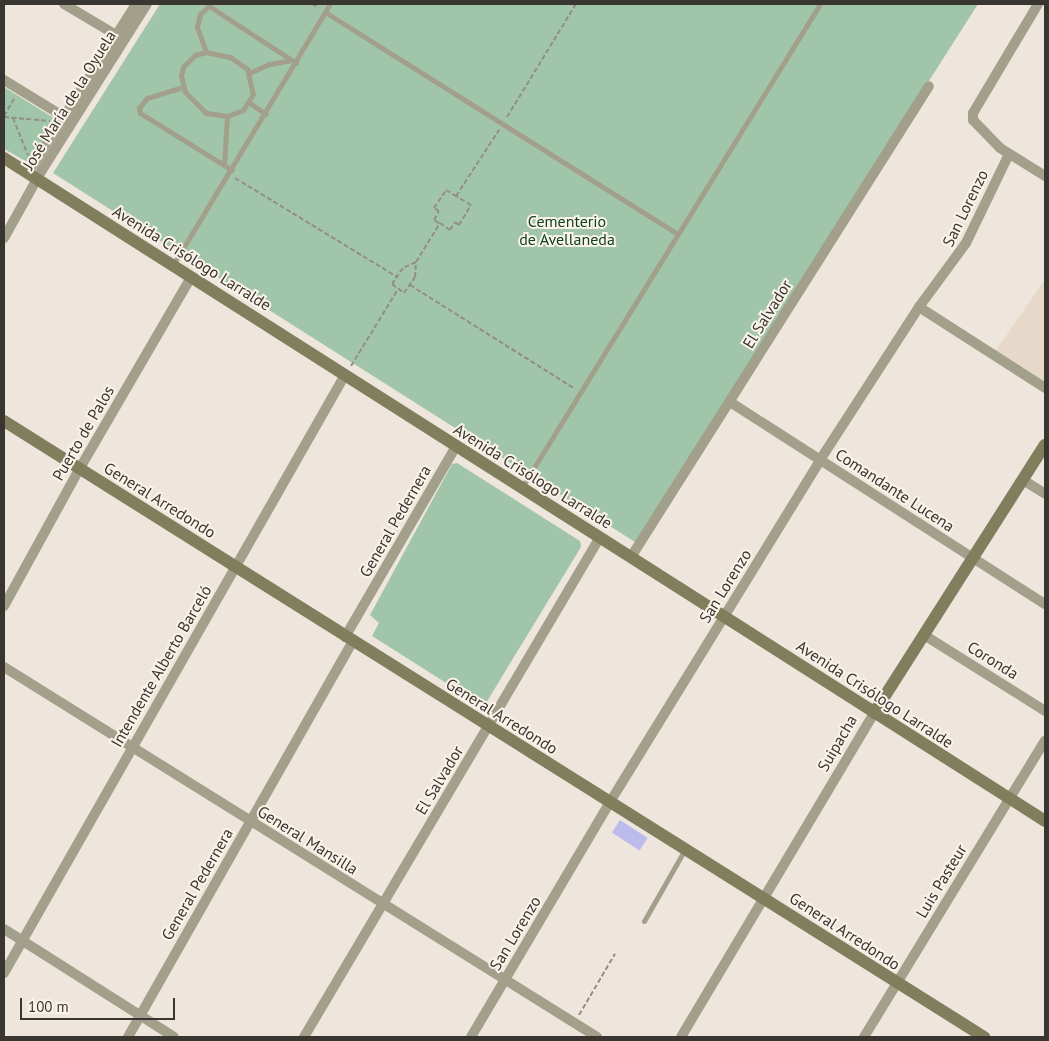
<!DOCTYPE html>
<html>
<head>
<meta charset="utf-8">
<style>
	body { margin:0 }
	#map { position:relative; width:1049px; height:1041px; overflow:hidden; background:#eee6dc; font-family:"PT Sans",sans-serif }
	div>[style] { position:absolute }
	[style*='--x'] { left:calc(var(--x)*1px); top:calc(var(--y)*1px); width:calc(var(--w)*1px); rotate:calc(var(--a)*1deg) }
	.built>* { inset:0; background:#e6d9c9 }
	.green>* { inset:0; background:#a1c5a9 }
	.building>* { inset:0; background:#bdbaec; transform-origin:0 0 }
	.path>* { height:2px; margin-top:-1px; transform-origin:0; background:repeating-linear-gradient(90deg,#928d86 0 5px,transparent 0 7.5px) }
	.lane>* { height:5px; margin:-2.5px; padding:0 2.5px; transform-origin:2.5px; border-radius:2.5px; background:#a2a08a }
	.street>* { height:10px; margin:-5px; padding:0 5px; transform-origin:5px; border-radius:5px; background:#a2a08a }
	.secondary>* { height:12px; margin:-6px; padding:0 6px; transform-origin:6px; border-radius:6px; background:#817e5d }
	span { translate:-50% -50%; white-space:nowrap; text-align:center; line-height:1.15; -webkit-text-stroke:4px #fbf3e9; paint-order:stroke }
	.street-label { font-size:16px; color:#393632 }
	.park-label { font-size:16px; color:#0e4322 }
	.frame { position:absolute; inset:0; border:5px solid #393632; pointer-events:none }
	.scale { position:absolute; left:20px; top:998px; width:155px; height:22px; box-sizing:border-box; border:2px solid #393632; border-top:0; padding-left:6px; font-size:15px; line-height:18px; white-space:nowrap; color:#393632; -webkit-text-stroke:4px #fbf3e9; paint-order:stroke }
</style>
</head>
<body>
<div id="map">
	<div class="built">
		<div style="clip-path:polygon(1045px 279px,1045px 383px,995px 352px)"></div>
	</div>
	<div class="green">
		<div style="clip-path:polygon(160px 4px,978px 4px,635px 542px,53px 173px)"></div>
		<div style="clip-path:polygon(4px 87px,57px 120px,29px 163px,4px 149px)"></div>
		<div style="clip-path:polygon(457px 463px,580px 541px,581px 547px,486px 703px,481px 705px,372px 636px,379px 623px,370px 615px,452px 464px)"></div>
	</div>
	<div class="building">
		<div style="left:620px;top:820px;width:33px;height:15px;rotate:33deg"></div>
	</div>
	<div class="path">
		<div style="--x:312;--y:4;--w:8;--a:30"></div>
		<div style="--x:4;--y:116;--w:20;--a:-60"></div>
		<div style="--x:4;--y:117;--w:46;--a:5"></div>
		<div style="--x:507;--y:117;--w:132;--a:-58.6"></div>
		<div style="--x:13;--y:118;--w:40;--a:68"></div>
		<div style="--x:235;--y:178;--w:190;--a:31.4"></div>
		<div style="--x:439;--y:223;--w:6;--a:-149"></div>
		<div style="--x:434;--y:220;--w:10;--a:-61"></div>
		<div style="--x:439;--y:211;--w:6;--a:-149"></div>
		<div style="--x:434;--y:208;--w:22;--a:-56"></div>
		<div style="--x:446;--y:190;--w:12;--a:31"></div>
		<div style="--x:416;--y:262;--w:14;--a:155"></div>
		<div style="--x:403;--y:268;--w:19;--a:125"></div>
		<div style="--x:392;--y:284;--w:15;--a:37"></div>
		<div style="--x:404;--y:293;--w:19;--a:-55"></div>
		<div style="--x:415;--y:277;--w:15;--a:-86"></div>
		<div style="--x:416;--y:262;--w:46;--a:-58.4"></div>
		<div style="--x:440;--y:223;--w:12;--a:35"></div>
		<div style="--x:450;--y:230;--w:9;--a:-58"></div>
		<div style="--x:455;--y:222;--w:5;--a:37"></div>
		<div style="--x:459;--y:225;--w:23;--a:-59"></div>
		<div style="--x:471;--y:205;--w:17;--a:-149"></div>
		<div style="--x:456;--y:196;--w:79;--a:-56.9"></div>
		<div style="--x:410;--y:285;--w:195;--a:32.2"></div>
		<div style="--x:351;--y:366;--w:90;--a:-58.6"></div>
		<div style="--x:579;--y:1015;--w:71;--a:-59.5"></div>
	</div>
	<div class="lane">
		<div style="--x:325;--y:12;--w:417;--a:32.2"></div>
		<div style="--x:206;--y:52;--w:25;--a:12"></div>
		<div style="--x:230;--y:57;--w:21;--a:35"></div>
		<div style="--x:247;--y:69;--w:26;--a:77"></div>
		<div style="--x:253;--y:94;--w:19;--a:122"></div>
		<div style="--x:243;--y:110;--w:17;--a:159"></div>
		<div style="--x:227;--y:116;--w:21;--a:-172"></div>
		<div style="--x:206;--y:113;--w:30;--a:-135"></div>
		<div style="--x:185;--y:92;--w:16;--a:-104"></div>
		<div style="--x:181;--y:76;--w:9;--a:-77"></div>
		<div style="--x:183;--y:67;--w:17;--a:-45"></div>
		<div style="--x:195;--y:55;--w:11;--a:-15"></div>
		<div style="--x:206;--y:52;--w:27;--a:-110"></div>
		<div style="--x:197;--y:27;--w:13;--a:-77"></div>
		<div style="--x:200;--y:14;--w:12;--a:-42"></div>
		<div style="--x:209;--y:6;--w:104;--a:33.2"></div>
		<div style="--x:249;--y:73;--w:22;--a:-24"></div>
		<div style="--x:269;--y:64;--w:22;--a:-10"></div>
		<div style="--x:183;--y:87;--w:38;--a:163"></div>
		<div style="--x:147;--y:98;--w:13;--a:129"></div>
		<div style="--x:139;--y:108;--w:5;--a:79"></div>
		<div style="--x:140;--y:113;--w:108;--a:31.8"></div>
		<div style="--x:250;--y:103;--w:19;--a:35"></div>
		<div style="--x:224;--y:165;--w:49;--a:-86.5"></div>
		<div style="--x:173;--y:265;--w:305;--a:-59"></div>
		<div style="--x:522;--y:487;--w:568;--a:-58.33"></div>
		<div style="--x:644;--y:921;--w:83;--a:-60.3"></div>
	</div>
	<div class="street">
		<div style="--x:64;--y:4;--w:66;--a:30.8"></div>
		<div style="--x:1038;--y:4;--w:127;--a:120.8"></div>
		<div style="--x:973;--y:113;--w:7;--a:90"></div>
		<div style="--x:973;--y:120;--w:39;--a:46"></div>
		<div style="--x:1000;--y:148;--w:53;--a:31.9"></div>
		<div style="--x:4;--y:80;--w:76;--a:31.6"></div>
		<div style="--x:28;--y:173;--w:201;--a:-57.4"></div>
		<div style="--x:4;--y:238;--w:78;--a:-60.8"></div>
		<div style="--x:42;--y:170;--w:196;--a:-57.7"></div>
		<div style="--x:919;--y:307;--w:150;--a:32.7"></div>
		<div style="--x:730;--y:402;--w:374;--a:32.7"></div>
		<div style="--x:1023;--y:480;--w:26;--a:32"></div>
		<div style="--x:631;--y:557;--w:557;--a:-57.68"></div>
		<div style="--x:4;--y:606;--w:158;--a:-61.2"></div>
		<div style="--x:80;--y:468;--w:221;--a:-59.8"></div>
		<div style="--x:924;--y:635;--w:143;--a:32.1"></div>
		<div style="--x:345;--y:637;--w:221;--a:-59.8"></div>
		<div style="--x:4;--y:667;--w:699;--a:31.96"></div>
		<div style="--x:4;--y:929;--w:201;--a:32.4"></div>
		<div style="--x:4;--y:973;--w:688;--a:-60.31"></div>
		<div style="--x:128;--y:1037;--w:454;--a:-60.4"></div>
		<div style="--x:304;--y:1037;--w:581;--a:-59.37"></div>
		<div style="--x:471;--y:1037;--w:273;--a:-59.4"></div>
		<div style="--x:610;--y:802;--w:401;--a:-58.4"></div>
		<div style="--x:820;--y:460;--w:182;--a:-57.1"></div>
		<div style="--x:919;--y:307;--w:79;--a:-53.7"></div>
		<div style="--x:966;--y:243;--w:99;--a:-64.2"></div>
		<div style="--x:681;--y:1037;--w:377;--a:-59.2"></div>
		<div style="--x:864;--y:1037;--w:347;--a:-58.6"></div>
	</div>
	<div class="secondary">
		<div style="--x:4;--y:158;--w:1234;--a:32.49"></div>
		<div style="--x:4;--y:421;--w:1158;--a:32.15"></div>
		<div style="--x:874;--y:713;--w:318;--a:-57.5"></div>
	</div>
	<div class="street-label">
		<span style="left:69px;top:100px;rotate:-58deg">José María de la Oyuela</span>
		<span style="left:965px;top:208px;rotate:-64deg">San Lorenzo</span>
		<span style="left:192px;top:258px;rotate:32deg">Avenida Crisólogo Larralde</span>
		<span style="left:767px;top:314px;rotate:-58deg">El Salvador</span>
		<span style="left:83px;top:433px;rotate:-60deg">Puerto de Palos</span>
		<span style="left:533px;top:476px;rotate:32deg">Avenida Crisólogo Larralde</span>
		<span style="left:895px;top:490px;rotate:33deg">Comandante Lucena</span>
		<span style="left:160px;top:500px;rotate:32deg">General Arredondo</span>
		<span style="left:395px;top:521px;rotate:-60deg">General Pedernera</span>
		<span style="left:725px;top:586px;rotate:-58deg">San Lorenzo</span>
		<span style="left:993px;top:660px;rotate:32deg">Coronda</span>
		<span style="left:161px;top:666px;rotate:-60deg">Intendente Alberto Barceló</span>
		<span style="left:875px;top:694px;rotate:33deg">Avenida Crisólogo Larralde</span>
		<span style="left:502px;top:716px;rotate:32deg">General Arredondo</span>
		<span style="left:837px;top:743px;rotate:-60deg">Suipacha</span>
		<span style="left:439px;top:780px;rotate:-59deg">El Salvador</span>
		<span style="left:308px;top:840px;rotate:32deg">General Mansilla</span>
		<span style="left:941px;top:881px;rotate:-59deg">Luis Pasteur</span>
		<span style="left:197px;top:884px;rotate:-60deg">General Pedernera</span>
		<span style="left:845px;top:931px;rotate:33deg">General Arredondo</span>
		<span style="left:515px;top:933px;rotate:-59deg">San Lorenzo</span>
	</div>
	<div class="park-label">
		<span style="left:567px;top:230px">Cementerio<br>de Avellaneda</span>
	</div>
	<div class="frame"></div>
	<div class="scale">100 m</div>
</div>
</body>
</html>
